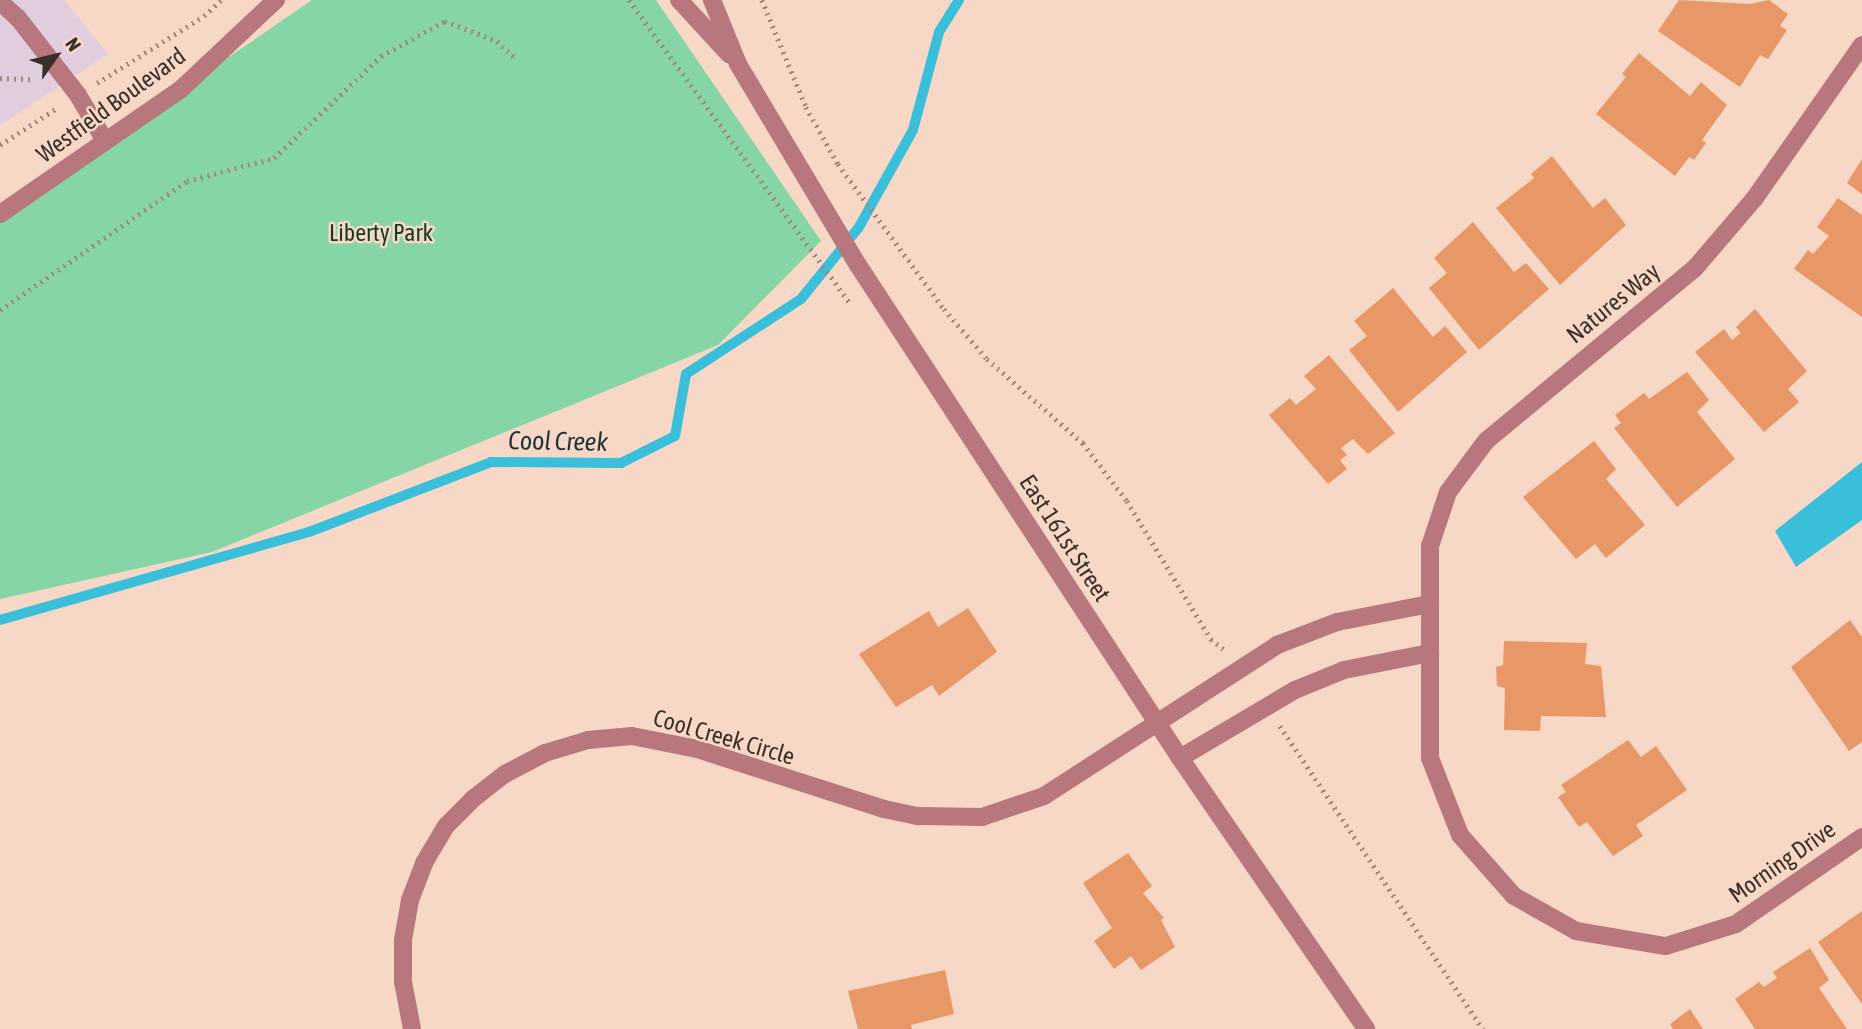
<!DOCTYPE html>
<html>
<head>
<meta charset="utf-8">
<style>
	body { margin:0 }
	#map { position:relative; width:1862px; height:1029px; overflow:hidden; background:#f7d7c6; font-family:"Asap Condensed",sans-serif }
	div>[style] { position:absolute }
	[style*='--x'] { left:calc(var(--x)*1px); top:calc(var(--y)*1px); width:calc(var(--w)*1px); rotate:calc(var(--a)*1deg) }
	.commercial>* { inset:0; background:#e0cedf }
	.green>* { inset:0; background:#86d5a7 }
	.water>* { inset:0; background:#39bfda }
	.stream>* { height:10px; margin:-5px; padding:0 5px; transform-origin:5px; border-radius:5px; background:#39bfda }
	.building>* { inset:0; background:#e89767 }
	.path>* { height:4.5px; margin-top:-2.25px; transform-origin:0; background:repeating-linear-gradient(90deg,#9f887d 0 2px,transparent 0 7px) }
	.minor>* { height:18px; margin:-9px; padding:0 9px; transform-origin:9px; border-radius:9px; background:#b7777d }
	span { translate:-50% -50%; white-space:nowrap; text-align:center; line-height:1.15; -webkit-text-stroke:5px #f7d7c6; paint-order:stroke }
	.street-label { font-size:24px; color:#3b2f29 }
	.park-label { font-size:24px; color:#133b27 }
	.water-label { font-size:26px; color:#1e3439; font-style:italic }
	.north { position:absolute; left:21px; top:21px; width:70px; height:70px; -webkit-text-stroke:5px #f7d7c6; paint-order:stroke; rotate:56deg; font-size:19px; font-weight:700; line-height:28px; text-align:center; color:#3b2f29 }
	.north::after { content:''; display:block; margin:auto; width:24px; height:32px; background:#3b2f29; clip-path:polygon(50% 0,100% 100%,50% 72%,0 100%) }
</style>
</head>
<body>
<div id="map">
	<div class="commercial">
		<div style="clip-path:polygon(0 0,64px 0,108px 54px,0 125px)"></div>
	</div>
	<div class="green">
		<div style="clip-path:polygon(312px 0,656px 0,821px 241px,718px 345px,212px 552px,0 599px,0 214px)"></div>
	</div>
	<div class="water">
		<div style="clip-path:polygon(1862px 462px,1862px 520px,1796px 567px,1775px 531px)"></div>
	</div>
	<div class="stream">
		<div style="--x:0;--y:620;--w:321;--a:-15.9"></div>
		<div style="--x:309;--y:532;--w:195;--a:-21"></div>
		<div style="--x:491;--y:462;--w:130;--a:0.4"></div>
		<div style="--x:621;--y:463;--w:60;--a:-26.6"></div>
		<div style="--x:675;--y:436;--w:63;--a:-79.9"></div>
		<div style="--x:686;--y:374;--w:137;--a:-33.1"></div>
		<div style="--x:801;--y:299;--w:92;--a:-51.1"></div>
		<div style="--x:859;--y:227;--w:111;--a:-60.9"></div>
		<div style="--x:913;--y:130;--w:101;--a:-75.1"></div>
		<div style="--x:939;--y:32;--w:38;--a:-58"></div>
	</div>
	<div class="building">
		<div style="clip-path:polygon(1679px 0,1750px 4px,1769px 0,1788px 14px,1780px 26px,1787px 30px,1768px 59px,1760px 55px,1740px 87px,1658px 31px)"></div>
		<div style="clip-path:polygon(1639px 53px,1690px 96px,1701px 82px,1727px 105px,1702px 140px,1706px 143px,1694px 160px,1689px 157px,1675px 176px,1596px 114px,1626px 77px,1622px 74px)"></div>
		<div style="clip-path:polygon(1552px 156px,1593px 208px,1605px 198px,1626px 225px,1560px 285px,1496px 208px,1534px 178px,1531px 174px)"></div>
		<div style="clip-path:polygon(1862px 159px,1862px 194px,1847px 183px)"></div>
		<div style="clip-path:polygon(1838px 198px,1862px 215px,1862px 317px,1794px 269px,1808px 250px,1813px 254px,1829px 236px,1817px 227px)"></div>
		<div style="clip-path:polygon(1473px 222px,1514px 272px,1526px 263px,1549px 289px,1479px 350px,1429px 288px,1447px 273px,1434px 258px)"></div>
		<div style="clip-path:polygon(1393px 288px,1433px 337px,1445px 326px,1467px 352px,1398px 412px,1349px 350px,1367px 336px,1354px 321px)"></div>
		<div style="clip-path:polygon(1755px 309px,1807px 371px,1788px 389px,1799px 402px,1764px 432px,1695px 352px,1724px 329px,1732px 340px,1741px 333px,1736px 327px)"></div>
		<div style="clip-path:polygon(1329px 355px,1395px 433px,1368px 454px,1353px 439px,1341px 448px,1347px 455px,1340px 460px,1347px 469px,1328px 484px,1269px 415px,1290px 398px,1296px 405px,1316px 389px,1304px 376px)"></div>
		<div style="clip-path:polygon(1687px 372px,1709px 400px,1697px 412px,1735px 459px,1677px 507px,1614px 428px,1621px 423px,1615px 415px,1644px 393px,1649px 399px)"></div>
		<div style="clip-path:polygon(1594px 441px,1616px 469px,1606px 479px,1645px 525px,1606px 558px,1595px 544px,1576px 559px,1523px 497px)"></div>
		<div style="clip-path:polygon(968px 608px,997px 652px,939px 696px,932px 685px,896px 707px,859px 654px,929px 611px,938px 627px)"></div>
		<div style="clip-path:polygon(1850px 620px,1862px 637px,1862px 742px,1849px 751px,1791px 667px)"></div>
		<div style="clip-path:polygon(1504px 641px,1587px 643px,1585px 664px,1601px 666px,1606px 717px,1541px 716px,1540px 731px,1504px 730px,1505px 688px,1497px 686px,1496px 667px,1503px 665px)"></div>
		<div style="clip-path:polygon(1628px 740px,1641px 757px,1656px 746px,1687px 790px,1636px 825px,1643px 836px,1613px 856px,1587px 822px,1579px 827px,1558px 797px,1566px 792px,1561px 785px)"></div>
		<div style="clip-path:polygon(1128px 853px,1152px 886px,1143px 893px,1164px 918px,1161px 920px,1175px 947px,1141px 970px,1131px 956px,1114px 969px,1094px 941px,1112px 928px,1083px 883px)"></div>
		<div style="clip-path:polygon(1862px 911px,1862px 1004px,1818px 942px)"></div>
		<div style="clip-path:polygon(1810px 948px,1829px 980px,1819px 988px,1847px 1029px,1755px 1029px,1735px 999px,1759px 982px,1764px 987px,1777px 978px,1773px 972px)"></div>
		<div style="clip-path:polygon(945px 970px,954px 1014px,911px 1025px,912px 1029px,858px 1029px,848px 991px)"></div>
		<div style="clip-path:polygon(1690px 1009px,1703px 1029px,1673px 1029px,1670px 1024px)"></div>
	</div>
	<div class="path">
		<div style="--x:629;--y:0;--w:374;--a:53.9"></div>
		<div style="--x:762;--y:0;--w:116;--a:67.6"></div>
		<div style="--x:806;--y:107;--w:65;--a:60.7"></div>
		<div style="--x:838;--y:164;--w:180;--a:53.8"></div>
		<div style="--x:944;--y:309;--w:66;--a:49.3"></div>
		<div style="--x:987;--y:359;--w:128;--a:41.2"></div>
		<div style="--x:1083;--y:443;--w:73;--a:52.8"></div>
		<div style="--x:1127;--y:501;--w:162;--a:58.7"></div>
		<div style="--x:1211;--y:639;--w:19;--a:39"></div>
		<div style="--x:0;--y:78;--w:33;--a:2"></div>
		<div style="--x:97;--y:83;--w:126;--a:-32.1"></div>
		<div style="--x:204;--y:16;--w:23;--a:-43"></div>
		<div style="--x:0;--y:145;--w:68;--a:-33"></div>
		<div style="--x:0;--y:310;--w:227;--a:-34.6"></div>
		<div style="--x:187;--y:181;--w:90;--a:-14.8"></div>
		<div style="--x:274;--y:158;--w:148;--a:-43.6"></div>
		<div style="--x:381;--y:56;--w:73;--a:-28.7"></div>
		<div style="--x:445;--y:21;--w:56;--a:21"></div>
		<div style="--x:497;--y:41;--w:23;--a:43"></div>
		<div style="--x:1280;--y:726;--w:365;--a:56.2"></div>
	</div>
	<div class="minor">
		<div style="--x:679;--y:0;--w:74;--a:47.2"></div>
		<div style="--x:712;--y:0;--w:69;--a:67.9"></div>
		<div style="--x:738;--y:64;--w:234;--a:59.2"></div>
		<div style="--x:858;--y:265;--w:589;--a:56.85"></div>
		<div style="--x:1180;--y:758;--w:329;--a:55.5"></div>
		<div style="--x:0;--y:2;--w:24;--a:42"></div>
		<div style="--x:18;--y:18;--w:98;--a:52.1"></div>
		<div style="--x:78;--y:95;--w:53;--a:59.6"></div>
		<div style="--x:1862;--y:45;--w:188;--a:125"></div>
		<div style="--x:1754;--y:199;--w:91;--a:130.5"></div>
		<div style="--x:1695;--y:268;--w:271;--a:140.4"></div>
		<div style="--x:1486;--y:441;--w:64;--a:126.7"></div>
		<div style="--x:1448;--y:492;--w:57;--a:108.4"></div>
		<div style="--x:1430;--y:546;--w:212;--a:90"></div>
		<div style="--x:1430;--y:758;--w:83;--a:68.7"></div>
		<div style="--x:1460;--y:835;--w:81;--a:48.5"></div>
		<div style="--x:1514;--y:896;--w:71;--a:29.4"></div>
		<div style="--x:1576;--y:931;--w:91;--a:9.5"></div>
		<div style="--x:1666;--y:946;--w:73;--a:-17.4"></div>
		<div style="--x:1736;--y:924;--w:153;--a:-34.6"></div>
		<div style="--x:0;--y:214;--w:219;--a:-34.6"></div>
		<div style="--x:180;--y:90;--w:132;--a:-43.2"></div>
		<div style="--x:1180;--y:758;--w:134;--a:-30.6"></div>
		<div style="--x:1295;--y:690;--w:53;--a:-22.2"></div>
		<div style="--x:1344;--y:670;--w:88;--a:-11.2"></div>
		<div style="--x:412;--y:1029;--w:48;--a:-100.8"></div>
		<div style="--x:403;--y:982;--w:42;--a:-90"></div>
		<div style="--x:403;--y:940;--w:41;--a:-80.1"></div>
		<div style="--x:410;--y:900;--w:40;--a:-69"></div>
		<div style="--x:424;--y:863;--w:43;--a:-59.3"></div>
		<div style="--x:446;--y:826;--w:40;--a:-45"></div>
		<div style="--x:474;--y:798;--w:39;--a:-38"></div>
		<div style="--x:505;--y:774;--w:45;--a:-27.7"></div>
		<div style="--x:545;--y:753;--w:45;--a:-16.8"></div>
		<div style="--x:588;--y:740;--w:44;--a:-5.2"></div>
		<div style="--x:632;--y:736;--w:66;--a:11.3"></div>
		<div style="--x:697;--y:749;--w:196;--a:17.8"></div>
		<div style="--x:884;--y:809;--w:35;--a:12"></div>
		<div style="--x:918;--y:816;--w:64;--a:0.9"></div>
		<div style="--x:982;--y:817;--w:65;--a:-18.7"></div>
		<div style="--x:1044;--y:796;--w:278;--a:-32.9"></div>
		<div style="--x:1277;--y:645;--w:64;--a:-21"></div>
		<div style="--x:1337;--y:622;--w:95;--a:-11"></div>
	</div>
	<div class="street-label">
		<span style="left:111px;top:105px;rotate:-36deg">Westfield Boulevard</span>
		<span style="left:1613px;top:303px;rotate:-39deg">Natures Way</span>
		<span style="left:1065px;top:538px;rotate:57deg">East 161st Street</span>
		<span style="left:724px;top:737px;rotate:16deg">Cool Creek Circle</span>
		<span style="left:1782px;top:862px;rotate:-35deg">Morning Drive</span>
	</div>
	<div class="park-label">
		<span style="left:381px;top:233px">Liberty Park</span>
	</div>
	<div class="water-label">
		<span style="left:558px;top:442px;rotate:1deg">Cool Creek</span>
	</div>
	<div class="north">N</div>
</div>
</body>
</html>
